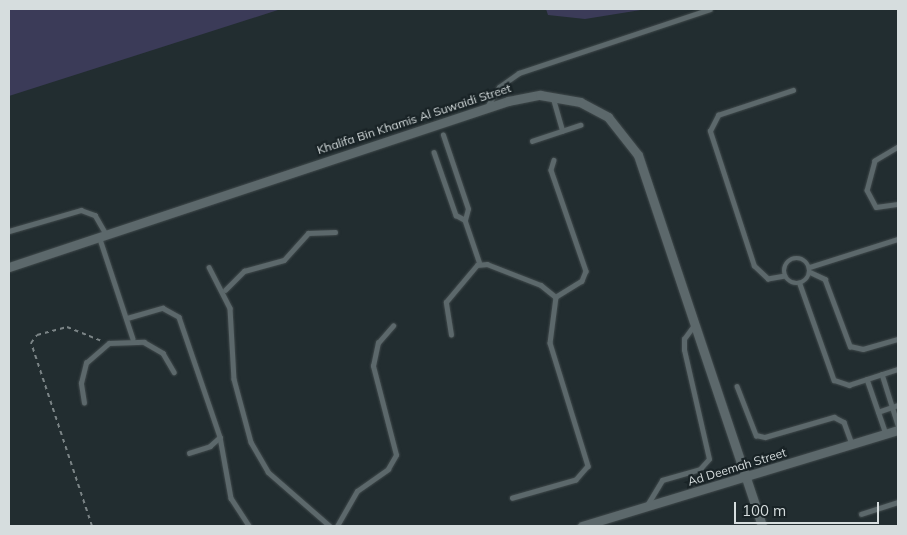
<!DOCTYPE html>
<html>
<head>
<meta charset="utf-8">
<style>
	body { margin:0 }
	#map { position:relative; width:907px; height:535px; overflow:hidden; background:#222d30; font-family:Mulish,sans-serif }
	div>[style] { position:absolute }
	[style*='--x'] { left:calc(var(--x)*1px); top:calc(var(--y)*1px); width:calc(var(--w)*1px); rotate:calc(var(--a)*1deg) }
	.water>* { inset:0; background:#3b3b58 }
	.path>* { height:2px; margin-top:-1px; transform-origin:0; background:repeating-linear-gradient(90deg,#7b8486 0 4px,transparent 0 8px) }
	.roads { filter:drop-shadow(0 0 1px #40494b) drop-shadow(0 0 1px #40494b) }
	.lane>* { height:4.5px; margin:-2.25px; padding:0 2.25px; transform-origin:2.25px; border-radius:2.25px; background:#5c686b }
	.lane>.ring { margin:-2.25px; padding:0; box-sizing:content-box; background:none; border:4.5px solid #5c686b; border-radius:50% }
	.street>* { height:9px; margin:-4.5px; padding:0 4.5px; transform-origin:4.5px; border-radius:4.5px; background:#5c686b }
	span { translate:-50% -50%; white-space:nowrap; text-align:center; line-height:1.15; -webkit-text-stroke:4.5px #192326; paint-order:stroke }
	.street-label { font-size:12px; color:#d6ddde }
	.frame { position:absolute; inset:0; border:10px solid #d6ddde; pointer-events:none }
	.scale { position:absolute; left:734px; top:502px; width:145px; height:22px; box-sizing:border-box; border:2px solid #d6ddde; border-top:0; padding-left:6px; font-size:15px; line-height:18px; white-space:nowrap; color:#d6ddde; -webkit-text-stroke:4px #192326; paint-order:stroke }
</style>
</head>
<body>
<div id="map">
	<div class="water">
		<div style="clip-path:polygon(9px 9px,281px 9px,9px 96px)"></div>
		<div style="clip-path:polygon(546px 9px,647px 9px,585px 19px,548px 15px)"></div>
	</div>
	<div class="path">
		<div style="--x:92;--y:526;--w:193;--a:-108.4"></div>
		<div style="--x:31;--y:343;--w:10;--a:-53"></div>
		<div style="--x:37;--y:335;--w:31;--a:-15"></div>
		<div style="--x:67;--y:327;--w:37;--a:22"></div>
	</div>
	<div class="roads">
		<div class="lane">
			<div style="--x:553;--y:97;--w:35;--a:74"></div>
			<div style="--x:487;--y:107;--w:23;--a:-59"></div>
			<div style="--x:499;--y:87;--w:24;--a:-35"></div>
			<div style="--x:519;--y:73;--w:201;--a:-18.5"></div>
			<div style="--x:532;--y:141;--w:51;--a:-18.4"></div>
			<div style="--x:898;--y:147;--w:27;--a:149"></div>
			<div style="--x:875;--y:161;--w:30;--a:105"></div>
			<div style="--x:867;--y:190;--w:19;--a:62"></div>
			<div style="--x:876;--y:207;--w:22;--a:-8"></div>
			<div style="--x:434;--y:152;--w:67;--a:70.8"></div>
			<div style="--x:456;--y:215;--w:10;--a:29"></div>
			<div style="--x:465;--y:220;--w:11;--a:-75"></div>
			<div style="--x:468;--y:209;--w:78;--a:-108.7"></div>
			<div style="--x:554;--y:160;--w:10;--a:107"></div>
			<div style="--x:551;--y:170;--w:107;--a:70.9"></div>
			<div style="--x:586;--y:271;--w:11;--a:112"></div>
			<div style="--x:582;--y:281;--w:31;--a:148"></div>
			<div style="--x:465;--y:220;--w:46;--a:71.2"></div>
			<div style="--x:9;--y:231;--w:75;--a:-16.3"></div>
			<div style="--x:81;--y:210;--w:15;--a:20"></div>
			<div style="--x:95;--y:215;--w:22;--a:60"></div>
			<div style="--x:99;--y:236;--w:108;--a:71.7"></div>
			<div class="ring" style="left:784px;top:258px;width:21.5px;height:21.5px"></div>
			<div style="--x:209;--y:267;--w:46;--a:62.9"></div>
			<div style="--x:230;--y:308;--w:71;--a:86.8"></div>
			<div style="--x:234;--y:379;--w:65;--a:74.9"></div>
			<div style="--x:251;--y:442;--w:34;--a:60"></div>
			<div style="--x:268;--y:472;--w:82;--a:41.1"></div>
			<div style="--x:810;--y:267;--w:92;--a:-17.7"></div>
			<div style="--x:810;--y:272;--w:17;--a:25"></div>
			<div style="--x:825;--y:279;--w:72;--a:69.5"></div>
			<div style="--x:850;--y:346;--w:13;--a:13"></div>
			<div style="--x:863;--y:349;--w:36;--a:-16"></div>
			<div style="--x:785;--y:276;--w:17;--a:170"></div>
			<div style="--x:768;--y:279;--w:19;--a:-137"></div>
			<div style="--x:754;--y:266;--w:142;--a:-108.1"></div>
			<div style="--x:710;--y:131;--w:18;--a:-63"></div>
			<div style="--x:718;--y:115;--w:79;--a:-18.4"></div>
			<div style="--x:800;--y:284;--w:102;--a:70.5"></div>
			<div style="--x:834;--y:380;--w:16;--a:18"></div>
			<div style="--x:849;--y:385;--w:52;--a:-18.1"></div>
			<div style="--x:225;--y:290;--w:27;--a:-45"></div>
			<div style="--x:244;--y:271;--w:41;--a:-15.4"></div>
			<div style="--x:284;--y:260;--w:36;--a:-48"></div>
			<div style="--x:308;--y:233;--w:27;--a:-2"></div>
			<div style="--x:127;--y:318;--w:37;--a:-16"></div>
			<div style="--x:163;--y:308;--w:18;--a:29"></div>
			<div style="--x:179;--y:317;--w:127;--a:71.1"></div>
			<div style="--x:220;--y:437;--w:62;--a:79.8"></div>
			<div style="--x:231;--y:498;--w:33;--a:57"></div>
			<div style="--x:451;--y:335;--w:33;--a:-99"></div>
			<div style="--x:446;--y:302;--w:48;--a:-50"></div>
			<div style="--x:477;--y:265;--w:10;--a:-6"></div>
			<div style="--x:487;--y:264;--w:58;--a:21.3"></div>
			<div style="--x:541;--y:285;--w:19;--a:39"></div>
			<div style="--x:556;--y:297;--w:46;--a:97.4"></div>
			<div style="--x:550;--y:343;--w:129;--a:72.8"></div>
			<div style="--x:588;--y:466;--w:18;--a:131"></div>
			<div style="--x:576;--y:480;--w:66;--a:164.1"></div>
			<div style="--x:882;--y:374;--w:53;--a:72.6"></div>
			<div style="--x:867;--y:379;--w:58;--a:70.9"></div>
			<div style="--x:737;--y:386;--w:53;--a:68.8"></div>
			<div style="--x:756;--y:435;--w:9;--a:13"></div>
			<div style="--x:765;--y:437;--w:72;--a:-16.2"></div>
			<div style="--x:834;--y:417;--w:11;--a:27"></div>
			<div style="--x:844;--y:422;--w:23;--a:70"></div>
			<div style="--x:84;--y:403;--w:20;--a:-99"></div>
			<div style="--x:81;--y:383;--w:21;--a:-76"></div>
			<div style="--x:86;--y:363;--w:30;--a:-41"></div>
			<div style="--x:109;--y:343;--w:35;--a:-2"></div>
			<div style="--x:144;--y:342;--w:22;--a:30"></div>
			<div style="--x:163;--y:353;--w:22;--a:60"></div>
			<div style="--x:878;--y:412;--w:21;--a:-19"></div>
			<div style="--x:189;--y:453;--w:22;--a:-18"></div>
			<div style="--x:210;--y:446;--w:13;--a:-42"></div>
			<div style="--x:646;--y:507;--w:31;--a:-59"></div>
			<div style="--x:662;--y:480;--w:40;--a:-16"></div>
			<div style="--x:700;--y:469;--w:13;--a:-48"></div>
			<div style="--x:709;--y:459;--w:112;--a:-102.9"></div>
			<div style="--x:684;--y:350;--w:11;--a:-90"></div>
			<div style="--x:684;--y:339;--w:17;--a:-54"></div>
			<div style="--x:861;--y:514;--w:39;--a:-18"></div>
			<div style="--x:337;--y:526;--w:40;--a:-60.3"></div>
			<div style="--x:357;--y:491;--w:38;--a:-35"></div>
			<div style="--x:388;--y:469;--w:16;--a:-60"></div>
			<div style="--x:396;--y:455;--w:92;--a:-104.5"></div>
			<div style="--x:373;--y:366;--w:24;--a:-78"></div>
			<div style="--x:378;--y:343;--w:23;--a:-49"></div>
		</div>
		<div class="street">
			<div style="--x:9;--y:267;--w:526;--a:-18.4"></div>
			<div style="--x:508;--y:101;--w:33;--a:-11"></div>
			<div style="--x:540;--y:95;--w:41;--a:9.9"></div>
			<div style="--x:580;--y:102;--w:32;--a:28"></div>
			<div style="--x:608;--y:117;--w:48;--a:51.7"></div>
			<div style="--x:638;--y:155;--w:391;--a:71.5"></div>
			<div style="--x:582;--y:526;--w:330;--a:-16.9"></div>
		</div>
	</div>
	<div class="street-label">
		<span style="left:414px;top:119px;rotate:-18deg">Khalifa Bin Khamis Al Suwaidi Street</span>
		<span style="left:737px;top:467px;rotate:-17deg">Ad Deemah Street</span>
	</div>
	<div class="frame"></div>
	<div class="scale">100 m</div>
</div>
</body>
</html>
